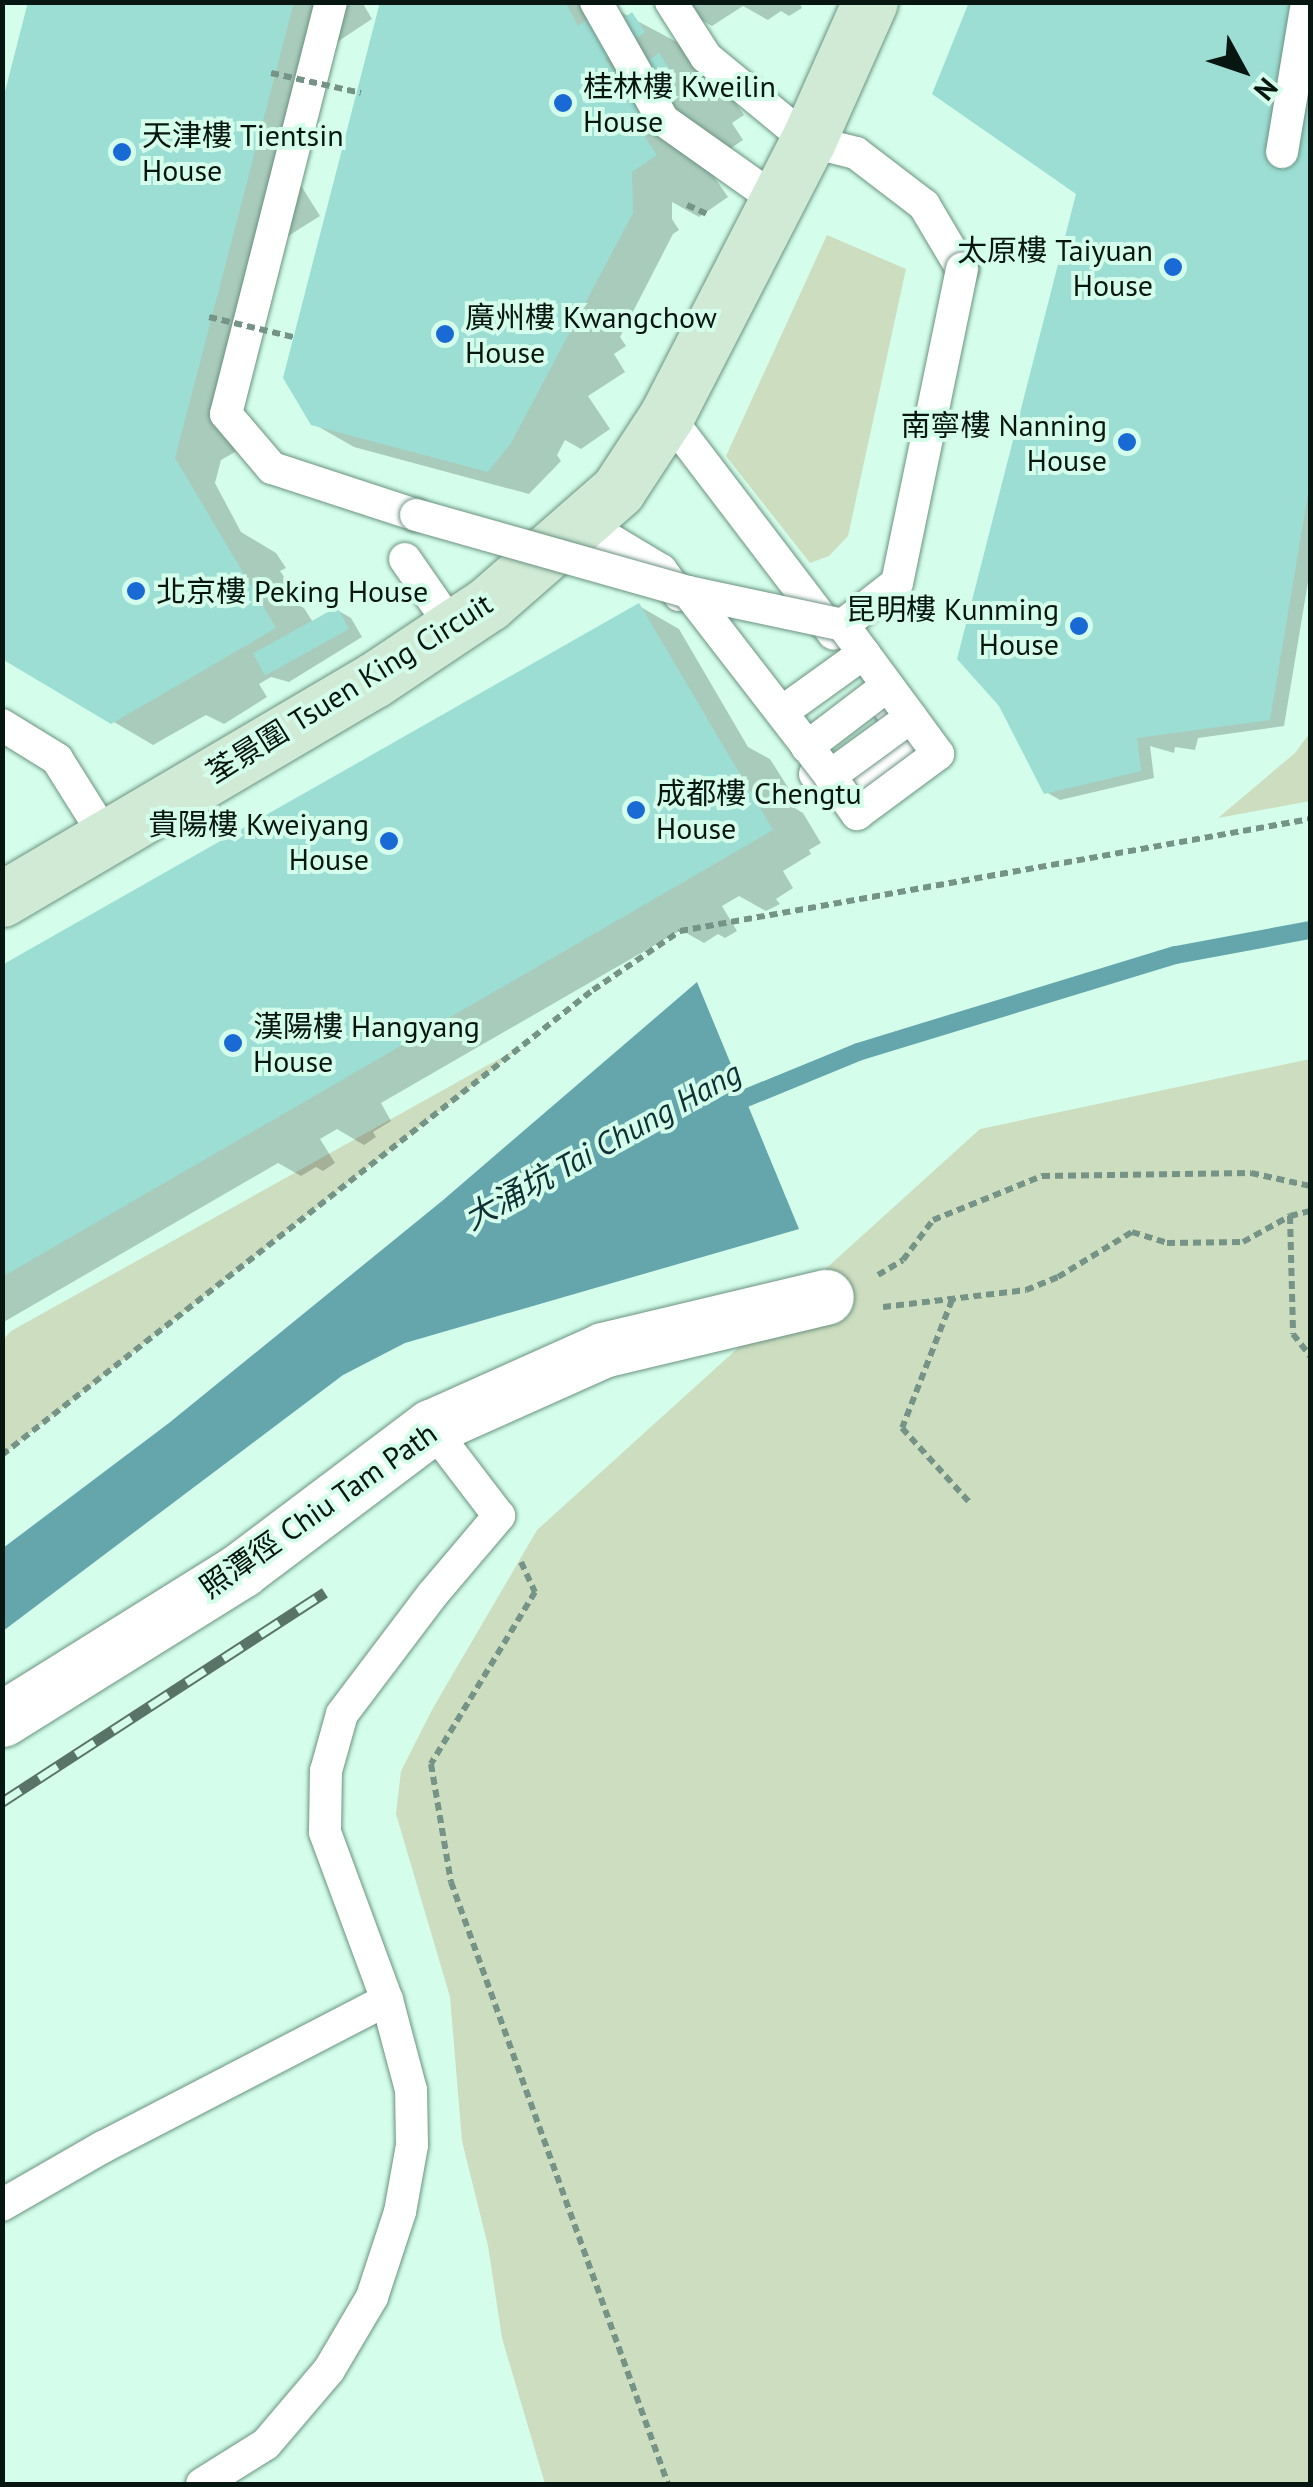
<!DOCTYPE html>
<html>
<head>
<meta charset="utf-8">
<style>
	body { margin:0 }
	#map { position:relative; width:1313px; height:2487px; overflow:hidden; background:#d4feeb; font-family:"PT Sans","Noto Sans TC",sans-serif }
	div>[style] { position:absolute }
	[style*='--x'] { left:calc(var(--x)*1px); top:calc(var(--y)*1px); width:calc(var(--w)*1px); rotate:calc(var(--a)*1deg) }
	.green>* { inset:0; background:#cdddbf }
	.water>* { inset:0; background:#64a6ac }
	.shadow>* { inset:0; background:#0003 }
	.stream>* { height:18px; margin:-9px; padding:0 9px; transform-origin:9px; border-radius:9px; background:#64a6ac }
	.building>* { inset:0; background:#9cded4; transform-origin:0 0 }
	.path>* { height:6px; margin-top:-3px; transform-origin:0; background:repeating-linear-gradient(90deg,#759386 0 8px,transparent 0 13px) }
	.roads { filter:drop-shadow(0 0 2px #6b9281) drop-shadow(0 0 2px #6b9281) }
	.lane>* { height:32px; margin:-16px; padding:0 16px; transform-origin:16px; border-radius:16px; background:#fff }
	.street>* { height:55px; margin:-27.5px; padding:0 27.5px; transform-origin:27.5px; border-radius:27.5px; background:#fff }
	.secondary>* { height:55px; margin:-27.5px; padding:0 27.5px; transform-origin:27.5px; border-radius:27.5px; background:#d0ead5 }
	.rail>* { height:11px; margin-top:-5.5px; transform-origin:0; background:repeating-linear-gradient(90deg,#d4feeb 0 22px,#5a7368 0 44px); box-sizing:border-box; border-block:2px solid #5a7368 }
	.path-bridge>* { height:6px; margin-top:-3px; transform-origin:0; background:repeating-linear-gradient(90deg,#759386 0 8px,transparent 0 13px) }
	.bridges { filter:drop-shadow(0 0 2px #6b9281) drop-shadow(0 0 2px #6b9281) }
	.lane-bridge>* { height:32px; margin:-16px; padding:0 16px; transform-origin:16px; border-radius:16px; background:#fff }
	.dots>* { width:28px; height:28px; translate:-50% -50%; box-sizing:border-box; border:5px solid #d4feeb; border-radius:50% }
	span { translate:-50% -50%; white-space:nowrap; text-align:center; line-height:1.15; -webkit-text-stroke:8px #d4feeb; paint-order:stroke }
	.poi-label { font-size:30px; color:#071610 }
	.left { translate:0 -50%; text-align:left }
	.right { translate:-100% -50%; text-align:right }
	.street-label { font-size:30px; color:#071610 }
	.water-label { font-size:32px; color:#0f3133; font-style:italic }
	.frame { position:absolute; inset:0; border:5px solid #071610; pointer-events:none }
	.north { position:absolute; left:1193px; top:20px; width:100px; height:100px; -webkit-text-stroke:8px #d4feeb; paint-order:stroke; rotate:130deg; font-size:28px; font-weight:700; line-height:40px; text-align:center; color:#071610 }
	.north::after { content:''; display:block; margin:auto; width:35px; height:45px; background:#071610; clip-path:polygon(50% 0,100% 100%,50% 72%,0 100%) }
</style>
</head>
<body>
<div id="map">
	<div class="green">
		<div style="clip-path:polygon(827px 235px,906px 269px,848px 536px,829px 556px,810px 563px,726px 456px)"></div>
		<div style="clip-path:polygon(1310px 733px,1310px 801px,1218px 818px,1295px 753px)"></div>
		<div style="clip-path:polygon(524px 1045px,3px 1455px,3px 1340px,11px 1331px)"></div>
		<div style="clip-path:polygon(1310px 1059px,1310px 2484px,545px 2484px,502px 2338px,488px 2246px,462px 2141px,450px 1997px,396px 1814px,401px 1771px,433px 1708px,537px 1530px,980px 1129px)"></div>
	</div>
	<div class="water">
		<div style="clip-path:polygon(697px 982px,799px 1229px,405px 1343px,343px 1375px,3px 1631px,3px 1548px,169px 1423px,442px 1201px)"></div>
	</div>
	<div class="shadow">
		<div style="clip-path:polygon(31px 2px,362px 2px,372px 19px,328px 48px,295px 176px,320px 216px,277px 243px,237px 397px,261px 437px,221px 460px,215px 483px,241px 532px,276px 553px,286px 568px,280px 571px,292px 588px,282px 595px,304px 608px,314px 624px,337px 610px,351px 618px,362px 637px,289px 682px,271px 677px,259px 684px,267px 697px,224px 724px,206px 715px,153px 745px,2px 656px)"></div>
		<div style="clip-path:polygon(382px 2px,589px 2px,611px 7px,705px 57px,716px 74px,704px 82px,732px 98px,744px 115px,732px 123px,743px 140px,706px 165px,728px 197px,699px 217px,672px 202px,672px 219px,679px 230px,673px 234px,620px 337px,626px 346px,614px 354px,625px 372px,588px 396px,610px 429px,581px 449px,565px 440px,557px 455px,561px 461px,529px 494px,354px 447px,312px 423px)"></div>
		<div style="clip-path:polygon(670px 2px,799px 2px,802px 8px,789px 16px,781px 11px,768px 20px,743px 6px,712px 26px)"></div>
		<div style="clip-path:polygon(1310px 2px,1310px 570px,1284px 726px,1198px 738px,1195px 750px,1175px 747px,1174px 753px,1150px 746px,1154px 778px,1060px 800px,1046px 792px)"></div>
		<div style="clip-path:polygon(639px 606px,679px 629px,748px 747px,770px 759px,789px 789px,776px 797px,803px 813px,821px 843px,809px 850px,811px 854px,783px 871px,793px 888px,776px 899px,780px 904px,766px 911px,739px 896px,722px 906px,737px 931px,725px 938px,718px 934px,704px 943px,681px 930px,381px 1103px,391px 1121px,373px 1132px,376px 1137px,364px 1145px,337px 1129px,320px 1139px,335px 1163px,323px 1171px,316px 1167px,301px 1176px,278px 1163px,2px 1323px,2px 968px)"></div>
	</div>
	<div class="stream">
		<div style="--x:724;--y:1107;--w:145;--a:-22.3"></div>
		<div style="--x:858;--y:1052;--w:332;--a:-17"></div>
		<div style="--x:1176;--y:955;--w:136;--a:-10.6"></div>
	</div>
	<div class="building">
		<div style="clip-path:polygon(28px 2px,294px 2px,175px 458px,276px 628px,111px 724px,2px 659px,2px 103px)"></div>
		<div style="clip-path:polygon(380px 2px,565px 2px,578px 26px,611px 4px,621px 20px,632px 12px,645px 32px,605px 59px,620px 81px,659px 53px,672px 73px,661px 81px,672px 98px,635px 122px,657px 155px,632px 172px,633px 213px,511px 443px,488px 472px,311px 425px,283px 378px)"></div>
		<div style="clip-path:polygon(969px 2px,1310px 2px,1310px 482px,1270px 720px,1137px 738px,1141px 771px,1044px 794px,999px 706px,957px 659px,1076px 194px,932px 94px)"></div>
		<div style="clip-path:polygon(639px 603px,773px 830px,2px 1277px,2px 965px)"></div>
		<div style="left:337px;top:607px;width:25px;height:96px;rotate:61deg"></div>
	</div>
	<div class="path">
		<div style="--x:687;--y:205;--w:22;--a:24"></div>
		<div style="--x:1290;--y:1216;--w:118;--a:88.5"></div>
		<div style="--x:1293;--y:1334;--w:28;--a:52"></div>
		<div style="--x:878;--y:1275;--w:29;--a:-31"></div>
		<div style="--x:903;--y:1260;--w:50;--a:-53.1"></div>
		<div style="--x:933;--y:1220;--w:118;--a:-22"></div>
		<div style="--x:1042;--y:1176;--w:209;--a:-0.8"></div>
		<div style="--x:1251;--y:1173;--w:60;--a:12.4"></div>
		<div style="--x:952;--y:1300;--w:137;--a:111.3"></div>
		<div style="--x:902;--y:1428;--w:103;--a:47.8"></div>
		<div style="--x:883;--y:1307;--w:144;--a:-6.8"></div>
		<div style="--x:1026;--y:1290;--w:35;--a:-22"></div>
		<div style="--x:1058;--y:1277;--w:87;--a:-31.3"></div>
		<div style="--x:1132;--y:1232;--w:37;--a:17"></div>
		<div style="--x:1167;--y:1243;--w:76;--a:-0.8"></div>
		<div style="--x:1243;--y:1242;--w:54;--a:-29"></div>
		<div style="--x:1290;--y:1216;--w:21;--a:-14"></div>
		<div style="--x:2;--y:1455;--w:752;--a:-38.2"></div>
		<div style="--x:593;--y:990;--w:105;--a:-34.1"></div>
		<div style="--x:680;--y:931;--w:640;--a:-10.08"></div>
		<div style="--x:521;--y:1562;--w:33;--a:65"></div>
		<div style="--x:535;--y:1592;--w:201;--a:121.2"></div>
		<div style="--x:431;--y:1764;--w:120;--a:80.4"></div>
		<div style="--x:451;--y:1882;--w:640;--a:70.18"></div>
	</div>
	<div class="roads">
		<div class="lane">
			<div style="--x:331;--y:2;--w:425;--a:104.3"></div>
			<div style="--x:226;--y:414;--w:71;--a:49.6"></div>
			<div style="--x:272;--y:468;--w:151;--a:18.1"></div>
			<div style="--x:596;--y:2;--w:136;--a:60.4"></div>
			<div style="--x:663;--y:120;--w:138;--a:35.3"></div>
			<div style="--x:671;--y:2;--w:65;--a:57.5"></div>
			<div style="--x:706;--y:57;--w:132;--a:39.5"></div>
			<div style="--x:808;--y:141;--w:49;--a:14"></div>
			<div style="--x:856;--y:153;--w:86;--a:37.4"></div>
			<div style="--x:924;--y:205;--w:74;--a:59.3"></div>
			<div style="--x:1282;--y:152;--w:152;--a:-80.5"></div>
			<div style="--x:667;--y:415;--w:275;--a:52.7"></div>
			<div style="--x:584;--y:524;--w:90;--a:30.9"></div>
			<div style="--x:661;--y:570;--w:31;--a:54"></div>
			<div style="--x:405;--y:559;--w:83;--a:55.3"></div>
			<div style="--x:2;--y:725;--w:65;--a:31.7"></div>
			<div style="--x:57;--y:759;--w:92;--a:57.9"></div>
			<div style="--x:815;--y:774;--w:8;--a:50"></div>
			<div style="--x:820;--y:780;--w:32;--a:7"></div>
			<div style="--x:852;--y:784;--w:59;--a:-38.8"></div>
			<div style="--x:898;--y:747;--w:26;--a:-88"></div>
			<div style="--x:899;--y:721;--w:20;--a:-127"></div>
			<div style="--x:2;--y:2205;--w:116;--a:-29.9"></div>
			<div style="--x:103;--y:2147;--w:320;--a:-27.4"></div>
			<div style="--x:202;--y:2484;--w:75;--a:-32"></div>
			<div style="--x:266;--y:2444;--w:97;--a:-49.6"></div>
			<div style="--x:329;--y:2370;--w:85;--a:-59.5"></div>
			<div style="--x:372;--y:2297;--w:89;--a:-71.8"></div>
			<div style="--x:400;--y:2212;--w:68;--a:-79.8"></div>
			<div style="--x:412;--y:2145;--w:55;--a:-91"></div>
			<div style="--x:411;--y:2090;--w:93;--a:-104.9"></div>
			<div style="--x:387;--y:2000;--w:179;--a:-110.3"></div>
			<div style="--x:325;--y:1832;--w:61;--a:-89.1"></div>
			<div style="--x:326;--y:1771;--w:59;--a:-74.3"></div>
			<div style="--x:342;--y:1714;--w:149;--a:-52.9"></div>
			<div style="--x:432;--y:1595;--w:104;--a:-49.7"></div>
			<div style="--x:499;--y:1516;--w:112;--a:-127.4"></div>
		</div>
		<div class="street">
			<div style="--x:2;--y:1719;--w:282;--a:-31.9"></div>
			<div style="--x:241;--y:1570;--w:238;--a:-37"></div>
			<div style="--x:431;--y:1427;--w:188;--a:-24.1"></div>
			<div style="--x:603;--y:1350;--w:229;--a:-13.4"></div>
		</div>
		<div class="secondary">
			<div style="--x:2;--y:899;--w:432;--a:-30.5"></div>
			<div style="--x:374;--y:680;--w:137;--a:-33.7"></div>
			<div style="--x:488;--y:604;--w:173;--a:-41.2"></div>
			<div style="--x:618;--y:490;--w:90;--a:-56.8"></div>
			<div style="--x:667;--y:415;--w:308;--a:-62.8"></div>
			<div style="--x:808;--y:141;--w:152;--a:-66"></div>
		</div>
	</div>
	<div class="rail">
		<div style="--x:2;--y:1802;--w:385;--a:-33"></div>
	</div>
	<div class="path-bridge">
		<div style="--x:271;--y:73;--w:92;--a:12.5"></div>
		<div style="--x:209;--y:317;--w:90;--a:13.4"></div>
	</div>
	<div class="bridges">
		<div class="lane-bridge">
			<div style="--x:416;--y:515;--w:283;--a:15.8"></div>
			<div style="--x:688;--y:592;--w:158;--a:12"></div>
			<div style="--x:843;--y:625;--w:68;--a:-37.9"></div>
			<div style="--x:897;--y:583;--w:321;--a:-78.3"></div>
			<div style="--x:688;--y:592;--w:232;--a:52.3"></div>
			<div style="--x:830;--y:776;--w:100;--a:-36.1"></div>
			<div style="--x:911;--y:717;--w:114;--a:-126.5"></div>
			<div style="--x:782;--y:712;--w:101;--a:-35.7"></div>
			<div style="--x:807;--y:747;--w:101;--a:-37.3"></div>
			<div style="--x:830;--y:776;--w:47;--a:54.6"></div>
			<div style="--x:857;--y:814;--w:101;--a:-36.5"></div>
			<div style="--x:938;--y:754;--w:46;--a:-126.1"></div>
		</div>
	</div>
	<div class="dots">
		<div style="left:563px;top:103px;background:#196ad4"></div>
		<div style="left:122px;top:152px;background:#196ad4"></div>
		<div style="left:1173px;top:267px;background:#196ad4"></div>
		<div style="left:445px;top:334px;background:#196ad4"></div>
		<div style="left:1127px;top:442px;background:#196ad4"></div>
		<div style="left:136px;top:591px;background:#196ad4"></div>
		<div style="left:1079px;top:626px;background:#196ad4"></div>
		<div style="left:636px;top:810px;background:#196ad4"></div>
		<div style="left:389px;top:841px;background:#196ad4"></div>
		<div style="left:233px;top:1043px;background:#196ad4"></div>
	</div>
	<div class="poi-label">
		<span class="left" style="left:583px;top:103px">桂林樓 Kweilin<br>House</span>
		<span class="left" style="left:142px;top:152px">天津樓 Tientsin<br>House</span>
		<span class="right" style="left:1153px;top:267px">太原樓 Taiyuan<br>House</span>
		<span class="left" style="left:465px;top:334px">廣州樓 Kwangchow<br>House</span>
		<span class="right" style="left:1107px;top:442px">南寧樓 Nanning<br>House</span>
		<span class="left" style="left:156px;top:591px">北京樓 Peking House</span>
		<span class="right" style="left:1059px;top:626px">昆明樓 Kunming<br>House</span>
		<span class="left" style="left:656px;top:810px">成都樓 Chengtu<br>House</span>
		<span class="right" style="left:369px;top:841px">貴陽樓 Kweiyang<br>House</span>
		<span class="left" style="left:253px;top:1043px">漢陽樓 Hangyang<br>House</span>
	</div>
	<div class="street-label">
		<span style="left:349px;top:688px;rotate:-32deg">荃景圍 Tsuen King Circuit</span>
		<span style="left:318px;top:1510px;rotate:-35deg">照潭徑 Chiu Tam Path</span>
	</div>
	<div class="water-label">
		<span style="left:602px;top:1145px;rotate:-29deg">大涌坑 Tai Chung Hang</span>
	</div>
	<div class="frame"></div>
	<div class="north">N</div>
</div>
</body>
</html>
